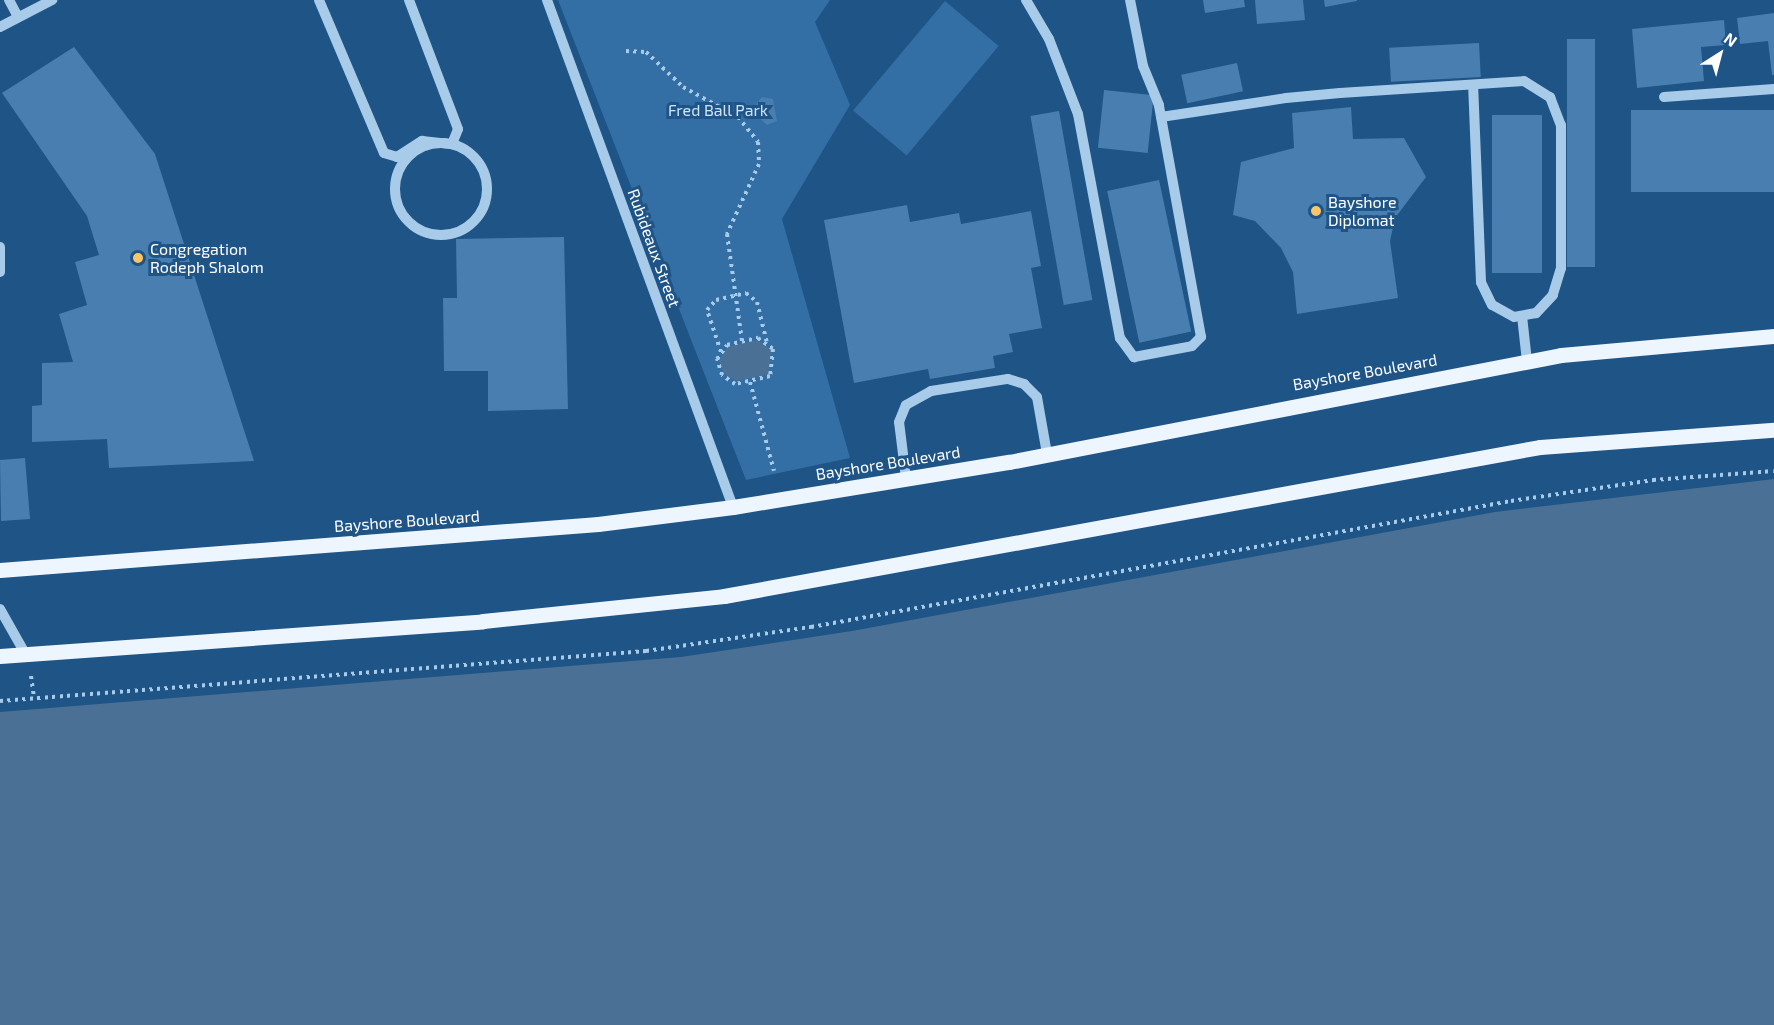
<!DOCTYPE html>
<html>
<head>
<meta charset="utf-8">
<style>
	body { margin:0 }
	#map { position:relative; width:1774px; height:1025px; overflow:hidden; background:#1f5487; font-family:"Exo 2",sans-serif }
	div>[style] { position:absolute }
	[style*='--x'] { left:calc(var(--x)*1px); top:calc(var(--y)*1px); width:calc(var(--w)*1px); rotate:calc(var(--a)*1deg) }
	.green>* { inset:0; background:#336ea5; transform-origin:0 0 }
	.water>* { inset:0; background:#4a7095 }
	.building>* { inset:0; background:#487eb0; transform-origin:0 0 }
	.path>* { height:4px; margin-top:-2px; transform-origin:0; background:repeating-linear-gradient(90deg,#a9cbea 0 3px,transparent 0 7.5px) }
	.minor>* { height:10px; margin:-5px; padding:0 5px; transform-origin:5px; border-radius:5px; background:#a9cbea }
	.minor>.ring { margin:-5px; padding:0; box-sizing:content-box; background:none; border:10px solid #a9cbea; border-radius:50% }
	.major>* { height:15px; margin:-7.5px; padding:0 7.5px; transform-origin:7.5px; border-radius:7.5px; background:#edf5fe }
	.dots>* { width:16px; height:16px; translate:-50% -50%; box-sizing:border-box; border:3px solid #1f5487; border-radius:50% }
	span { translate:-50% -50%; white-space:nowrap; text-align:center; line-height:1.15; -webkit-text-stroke:6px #1f5487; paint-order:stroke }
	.park-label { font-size:16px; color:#cee4f8 }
	.poi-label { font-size:16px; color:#fff }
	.left { translate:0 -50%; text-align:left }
	.street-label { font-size:16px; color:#fff }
	.north { position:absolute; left:1690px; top:24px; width:60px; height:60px; -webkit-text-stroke:4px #1f5487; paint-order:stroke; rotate:36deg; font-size:16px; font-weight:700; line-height:24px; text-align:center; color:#fff }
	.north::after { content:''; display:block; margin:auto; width:21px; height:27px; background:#fff; clip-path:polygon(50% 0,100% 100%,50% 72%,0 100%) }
</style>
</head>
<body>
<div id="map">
	<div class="green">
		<div style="clip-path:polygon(558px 0,830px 0,815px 22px,850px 105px,782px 219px,850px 458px,746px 480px)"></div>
		<div style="left:945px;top:1px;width:70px;height:143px;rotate:40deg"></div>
	</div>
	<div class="water">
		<div style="clip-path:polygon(757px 340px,771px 349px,769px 374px,737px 381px,724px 374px,719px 361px,727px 347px)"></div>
		<div style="clip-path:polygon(1774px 479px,1774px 1025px,0 1025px,0 712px,681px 657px,852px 631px,1495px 512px)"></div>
	</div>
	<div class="building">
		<div style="clip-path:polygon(1203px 0,1244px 0,1245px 7px,1205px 13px)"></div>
		<div style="clip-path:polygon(1255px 0,1303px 0,1305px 20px,1257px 24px)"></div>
		<div style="clip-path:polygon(1324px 0,1357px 0,1357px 1px,1325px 7px)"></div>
		<div style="clip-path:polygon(1774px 13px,1774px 75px,1772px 75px,1768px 41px,1740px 44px,1737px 18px)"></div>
		<div style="clip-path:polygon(1724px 20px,1726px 45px,1701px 47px,1704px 81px,1637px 88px,1632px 29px)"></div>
		<div style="left:1567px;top:39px;width:28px;height:228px"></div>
		<div style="left:1479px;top:43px;width:34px;height:90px;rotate:87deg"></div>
		<div style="clip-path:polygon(74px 47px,155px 154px,254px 461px,109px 468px,107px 439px,32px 442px,32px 406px,42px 405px,42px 363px,73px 362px,59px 314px,87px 305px,75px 262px,99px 255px,87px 216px,2px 93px)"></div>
		<div style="left:1237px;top:63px;width:29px;height:57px;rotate:78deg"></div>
		<div style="left:1104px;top:90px;width:50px;height:58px;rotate:6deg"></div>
		<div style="clip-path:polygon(762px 97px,773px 99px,777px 121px,767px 125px,757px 116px,755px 106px)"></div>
		<div style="clip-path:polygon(1351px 107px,1353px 139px,1404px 138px,1426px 177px,1395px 218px,1390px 241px,1398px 298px,1297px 314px,1293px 272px,1281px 248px,1255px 221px,1233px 215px,1241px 162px,1294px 148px,1292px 113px)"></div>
		<div style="left:1774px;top:110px;width:82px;height:143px;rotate:90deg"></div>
		<div style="left:1059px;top:111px;width:192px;height:29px;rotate:80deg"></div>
		<div style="left:1492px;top:115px;width:50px;height:158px"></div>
		<div style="left:1159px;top:180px;width:155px;height:53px;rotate:78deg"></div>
		<div style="clip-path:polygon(907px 205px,910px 222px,959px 213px,961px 224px,1031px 211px,1041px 266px,1031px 268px,1042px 328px,1009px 334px,1013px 352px,993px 356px,995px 368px,930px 379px,928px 369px,854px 383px,824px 220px)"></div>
		<div style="clip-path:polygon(564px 237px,568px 409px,488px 411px,488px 371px,444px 371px,443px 298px,457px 298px,456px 239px)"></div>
		<div style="clip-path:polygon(25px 458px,30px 519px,1px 521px,0 460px)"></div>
	</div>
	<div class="path">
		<div style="--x:626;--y:51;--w:20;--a:3"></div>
		<div style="--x:646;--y:52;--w:51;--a:43.4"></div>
		<div style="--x:683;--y:87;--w:63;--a:28.6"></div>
		<div style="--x:738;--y:117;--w:32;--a:51"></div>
		<div style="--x:758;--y:142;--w:22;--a:87"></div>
		<div style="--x:759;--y:164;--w:77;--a:114.6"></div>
		<div style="--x:727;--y:234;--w:108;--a:82"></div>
		<div style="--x:738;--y:117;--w:18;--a:-22"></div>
		<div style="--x:758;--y:338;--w:19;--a:36"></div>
		<div style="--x:773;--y:349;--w:27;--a:96"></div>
		<div style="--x:770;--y:376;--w:36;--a:167"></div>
		<div style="--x:735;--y:384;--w:16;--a:-145"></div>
		<div style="--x:722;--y:375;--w:17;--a:-107"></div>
		<div style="--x:717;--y:359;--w:17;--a:-54"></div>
		<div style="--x:727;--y:345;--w:32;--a:-13"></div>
		<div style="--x:721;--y:352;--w:44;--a:-108.4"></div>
		<div style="--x:707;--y:310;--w:13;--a:-48"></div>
		<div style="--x:716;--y:300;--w:31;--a:-13"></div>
		<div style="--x:746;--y:293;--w:14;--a:39"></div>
		<div style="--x:757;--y:302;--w:42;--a:76.3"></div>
		<div style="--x:750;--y:382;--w:92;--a:74.9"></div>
		<div style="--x:31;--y:676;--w:22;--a:82"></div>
		<div style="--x:0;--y:701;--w:648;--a:-4.43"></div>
		<div style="--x:646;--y:651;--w:167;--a:-8.3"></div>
		<div style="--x:811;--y:627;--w:711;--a:-10.2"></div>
		<div style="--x:1511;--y:501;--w:144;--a:-8.4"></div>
		<div style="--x:1653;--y:480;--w:121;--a:-4.3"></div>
	</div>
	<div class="minor">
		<div style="--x:9;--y:0;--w:19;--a:62"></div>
		<div style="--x:319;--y:0;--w:166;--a:67"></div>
		<div style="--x:384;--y:153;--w:14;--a:17"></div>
		<div style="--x:397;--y:157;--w:30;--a:-33"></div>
		<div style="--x:422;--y:141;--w:30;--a:6"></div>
		<div style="--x:452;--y:144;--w:16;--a:-68"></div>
		<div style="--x:458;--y:129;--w:138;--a:-110.8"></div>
		<div style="--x:547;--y:0;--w:540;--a:69.85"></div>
		<div style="--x:1026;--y:0;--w:45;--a:59.5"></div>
		<div style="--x:1049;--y:39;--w:80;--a:68.9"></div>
		<div style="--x:1078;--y:114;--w:228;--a:79.4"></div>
		<div style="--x:1120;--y:338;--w:24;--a:54"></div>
		<div style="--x:1134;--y:357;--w:59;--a:-10.7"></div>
		<div style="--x:1192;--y:346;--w:13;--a:-45"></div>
		<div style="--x:1201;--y:337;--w:236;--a:-100.3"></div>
		<div style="--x:1159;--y:105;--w:42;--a:-112.3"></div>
		<div style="--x:1143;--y:66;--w:67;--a:-101.1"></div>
		<div style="--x:0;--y:27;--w:59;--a:-27.4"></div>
		<div style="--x:1664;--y:97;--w:110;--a:-4.2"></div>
		<div style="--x:1161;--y:117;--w:126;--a:-8.6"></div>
		<div style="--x:1286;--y:98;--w:54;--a:-5.3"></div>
		<div style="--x:1340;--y:93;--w:184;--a:-3.7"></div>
		<div style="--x:1524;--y:81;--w:31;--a:32"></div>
		<div style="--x:1550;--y:97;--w:30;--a:69"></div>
		<div style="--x:1561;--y:125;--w:143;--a:90"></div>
		<div style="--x:1561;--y:268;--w:28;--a:107"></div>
		<div style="--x:1553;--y:295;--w:25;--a:133"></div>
		<div style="--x:1536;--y:313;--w:22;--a:170"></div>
		<div style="--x:1514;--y:317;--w:25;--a:-151"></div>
		<div style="--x:1492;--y:305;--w:25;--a:-116"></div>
		<div style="--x:1481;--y:282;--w:197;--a:-92.3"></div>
		<div class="ring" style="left:395px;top:143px;width:82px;height:82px"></div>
		<div style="--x:0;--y:247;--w:25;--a:90"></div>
		<div style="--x:1522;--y:316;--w:45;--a:83.7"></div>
		<div style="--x:906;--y:478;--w:56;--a:-97.1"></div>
		<div style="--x:899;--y:422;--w:18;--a:-68"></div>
		<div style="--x:906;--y:405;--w:29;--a:-29"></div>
		<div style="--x:931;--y:391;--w:78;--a:-8.9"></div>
		<div style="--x:1008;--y:379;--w:17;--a:17"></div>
		<div style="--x:1024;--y:384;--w:18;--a:45"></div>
		<div style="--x:1037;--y:397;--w:58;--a:80"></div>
		<div style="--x:0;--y:609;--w:53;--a:60.5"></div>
	</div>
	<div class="major">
		<div style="--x:0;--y:570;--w:600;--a:-4.4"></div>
		<div style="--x:598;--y:524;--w:136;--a:-7.2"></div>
		<div style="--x:733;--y:507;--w:280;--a:-9.3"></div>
		<div style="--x:1009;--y:462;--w:562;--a:-10.97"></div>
		<div style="--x:1561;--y:355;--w:214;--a:-5.1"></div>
		<div style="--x:0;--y:656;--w:484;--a:-4.1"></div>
		<div style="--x:483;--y:621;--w:242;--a:-5.9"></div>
		<div style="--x:724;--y:596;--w:829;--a:-10.35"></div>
		<div style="--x:1540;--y:447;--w:235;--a:-4.2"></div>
	</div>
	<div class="dots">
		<div style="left:1316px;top:211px;background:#f9c569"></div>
		<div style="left:138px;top:258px;background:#f9c569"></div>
	</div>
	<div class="park-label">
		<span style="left:718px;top:110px">Fred Ball Park</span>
	</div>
	<div class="poi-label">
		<span class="left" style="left:1328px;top:211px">Bayshore<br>Diplomat</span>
		<span class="left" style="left:150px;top:258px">Congregation<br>Rodeph Shalom</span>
	</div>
	<div class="street-label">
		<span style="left:654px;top:248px;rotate:70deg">Rubideaux Street</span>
		<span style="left:1365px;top:372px;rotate:-10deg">Bayshore Boulevard</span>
		<span style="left:888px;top:463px;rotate:-9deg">Bayshore Boulevard</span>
		<span style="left:407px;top:521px;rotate:-4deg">Bayshore Boulevard</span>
	</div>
	<div class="north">N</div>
</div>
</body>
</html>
